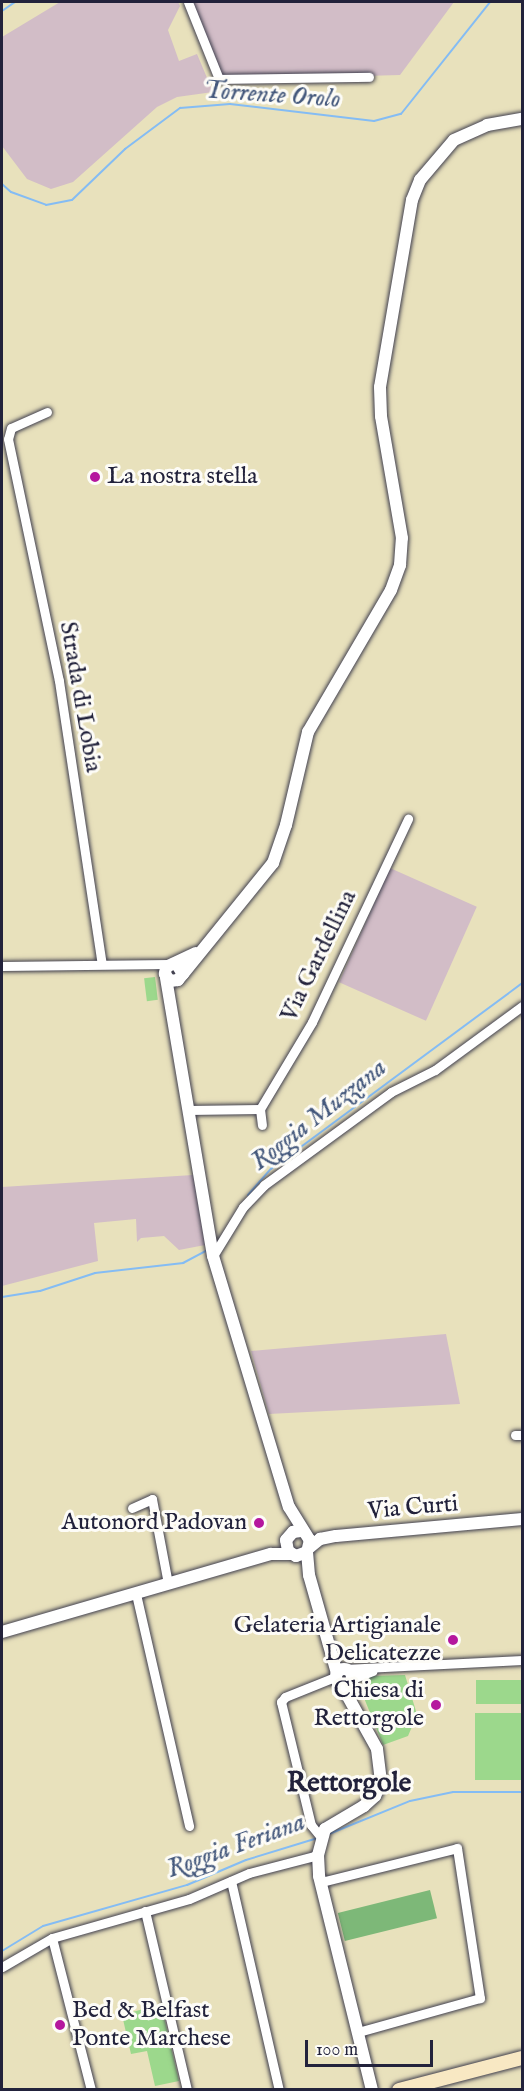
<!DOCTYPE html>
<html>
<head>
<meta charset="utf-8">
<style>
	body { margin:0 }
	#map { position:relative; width:524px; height:2091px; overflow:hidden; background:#e8e1bc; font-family:"IM FELL English",serif }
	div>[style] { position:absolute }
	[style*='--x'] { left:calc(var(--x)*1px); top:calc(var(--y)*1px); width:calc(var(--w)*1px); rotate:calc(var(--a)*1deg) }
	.industrial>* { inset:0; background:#d2bdc7; transform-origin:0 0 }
	.green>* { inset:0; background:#9cd88c; transform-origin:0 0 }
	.forest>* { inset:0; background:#7db878; transform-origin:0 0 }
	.stream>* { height:2px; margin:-1px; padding:0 1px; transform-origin:1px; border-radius:1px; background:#84bcf4 }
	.roads { filter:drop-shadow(0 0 2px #403f4e) drop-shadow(0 0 2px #403f4e) }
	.minor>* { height:9px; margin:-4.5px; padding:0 4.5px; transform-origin:4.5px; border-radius:4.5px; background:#fff }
	.tertiary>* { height:12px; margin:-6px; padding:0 6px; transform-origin:6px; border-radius:6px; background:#fff }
	.tertiary>.ring { margin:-6px; padding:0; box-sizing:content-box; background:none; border:12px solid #fff; border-radius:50% }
	.secondary>* { height:14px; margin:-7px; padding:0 7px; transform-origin:7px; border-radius:7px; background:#f8e8c3 }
	.dots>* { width:16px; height:16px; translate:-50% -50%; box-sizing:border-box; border:3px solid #fdfcf7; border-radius:50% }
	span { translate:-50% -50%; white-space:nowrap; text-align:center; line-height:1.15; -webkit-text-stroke:6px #fdfcf7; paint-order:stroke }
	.poi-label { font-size:24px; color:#22223b }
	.left { translate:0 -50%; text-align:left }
	.right { translate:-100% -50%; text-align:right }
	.street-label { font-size:24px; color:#22223b }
	.water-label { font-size:26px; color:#44587c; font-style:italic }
	.quarter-label { font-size:27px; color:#22223b; font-weight:700 }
	.frame { position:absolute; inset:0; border:3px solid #22223b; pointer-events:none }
	.scale { position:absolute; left:305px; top:2040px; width:128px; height:27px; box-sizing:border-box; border:3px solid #22223b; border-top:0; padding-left:8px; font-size:18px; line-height:21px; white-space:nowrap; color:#22223b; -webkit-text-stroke:4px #fdfcf7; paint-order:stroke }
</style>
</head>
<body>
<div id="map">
	<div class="industrial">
		<div style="clip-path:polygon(60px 2px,178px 2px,180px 6px,168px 30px,179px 61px,197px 54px,213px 92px,177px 97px,157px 107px,73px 182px,51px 189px,27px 179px,2px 146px,2px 37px)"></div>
		<div style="clip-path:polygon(186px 2px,454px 2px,400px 75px,216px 80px)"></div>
		<div style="left:390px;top:868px;width:95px;height:125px;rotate:24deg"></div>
		<div style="clip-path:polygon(193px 1175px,205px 1245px,179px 1250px,164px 1236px,141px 1238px,137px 1242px,136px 1219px,94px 1223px,98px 1261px,2px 1286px,2px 1187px)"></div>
		<div style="clip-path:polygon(446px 1334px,460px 1404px,269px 1414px,251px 1351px)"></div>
	</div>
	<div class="green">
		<div style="left:155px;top:977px;width:23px;height:11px;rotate:83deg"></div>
		<div style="clip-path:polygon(405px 1675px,419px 1721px,414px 1722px,408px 1736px,383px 1745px,362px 1693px,364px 1682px,371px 1676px)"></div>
		<div style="left:522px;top:1680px;width:24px;height:46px;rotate:90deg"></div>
		<div style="left:522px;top:1713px;width:67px;height:47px;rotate:90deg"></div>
		<div style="clip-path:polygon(161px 2004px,179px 2081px,155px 2086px,147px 2051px,131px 2054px,122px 2015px)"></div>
	</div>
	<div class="forest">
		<div style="left:430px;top:1890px;width:29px;height:95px;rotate:76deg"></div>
	</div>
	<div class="stream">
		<div style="--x:2;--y:11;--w:16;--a:-35"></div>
		<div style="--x:2;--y:184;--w:12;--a:42"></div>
		<div style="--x:11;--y:192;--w:37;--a:20"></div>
		<div style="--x:46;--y:205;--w:26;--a:-11"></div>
		<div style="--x:72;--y:200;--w:74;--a:-43.9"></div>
		<div style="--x:125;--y:149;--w:69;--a:-36.7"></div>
		<div style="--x:180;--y:108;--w:50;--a:-4.6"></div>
		<div style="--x:230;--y:104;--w:145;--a:6.7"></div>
		<div style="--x:374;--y:121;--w:28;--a:-15"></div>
		<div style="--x:401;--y:114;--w:143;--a:-51.5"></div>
		<div style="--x:248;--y:1195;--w:35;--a:-49"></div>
		<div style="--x:271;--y:1169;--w:312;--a:-36.5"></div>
		<div style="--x:2;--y:1297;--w:38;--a:-9"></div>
		<div style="--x:40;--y:1291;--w:58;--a:-18.1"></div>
		<div style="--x:95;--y:1273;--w:89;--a:-6.5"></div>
		<div style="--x:183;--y:1263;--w:27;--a:-28"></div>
		<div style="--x:329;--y:1834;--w:87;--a:-22.2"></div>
		<div style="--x:410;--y:1801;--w:44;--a:-11.8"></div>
		<div style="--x:453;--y:1792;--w:69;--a:0"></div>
		<div style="--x:2;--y:1951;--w:48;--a:-31.4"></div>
		<div style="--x:43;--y:1926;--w:150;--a:-15.9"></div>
		<div style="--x:187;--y:1885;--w:64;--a:-23"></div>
		<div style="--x:246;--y:1860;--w:75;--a:-17"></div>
	</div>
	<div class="roads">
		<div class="minor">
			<div style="--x:188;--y:2;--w:83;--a:68.1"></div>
			<div style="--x:219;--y:79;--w:150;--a:-0.8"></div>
			<div style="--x:47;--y:412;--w:39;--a:156"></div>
			<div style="--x:11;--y:428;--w:11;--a:105"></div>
			<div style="--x:8;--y:439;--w:247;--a:78.1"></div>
			<div style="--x:59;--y:681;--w:286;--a:81.4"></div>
			<div style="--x:2;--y:966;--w:167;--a:-0.7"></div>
			<div style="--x:260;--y:1109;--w:101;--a:-59.1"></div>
			<div style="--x:312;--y:1022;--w:225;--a:-64.7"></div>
			<div style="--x:188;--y:1110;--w:72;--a:-0.8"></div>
			<div style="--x:260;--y:1109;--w:16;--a:83"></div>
			<div style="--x:213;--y:1256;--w:57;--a:-58.5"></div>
			<div style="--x:243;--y:1207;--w:30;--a:-46"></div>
			<div style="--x:264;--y:1185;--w:157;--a:-36.2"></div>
			<div style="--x:391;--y:1092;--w:49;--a:-26.6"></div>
			<div style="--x:435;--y:1070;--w:108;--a:-36.3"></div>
			<div style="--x:515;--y:1435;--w:7;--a:0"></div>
			<div style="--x:132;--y:1508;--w:22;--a:-24"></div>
			<div style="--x:152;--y:1499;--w:86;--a:79.3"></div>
			<div style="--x:136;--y:1594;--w:238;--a:77.1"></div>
			<div style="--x:345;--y:1669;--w:177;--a:-2.9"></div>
			<div style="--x:352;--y:1679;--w:22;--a:-21"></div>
			<div style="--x:320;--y:1836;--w:14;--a:-129"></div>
			<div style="--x:311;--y:1825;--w:127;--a:-103.7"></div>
			<div style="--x:281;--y:1702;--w:6;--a:-51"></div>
			<div style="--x:285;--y:1697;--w:54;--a:-21.8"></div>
			<div style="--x:231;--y:1881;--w:214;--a:77.1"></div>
			<div style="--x:321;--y:1882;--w:140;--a:-14"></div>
			<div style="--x:457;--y:1848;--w:152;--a:81.3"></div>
			<div style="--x:480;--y:1998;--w:127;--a:164.4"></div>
			<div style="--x:145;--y:1911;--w:184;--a:76.8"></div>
			<div style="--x:52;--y:1938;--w:157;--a:75.6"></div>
			<div style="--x:2;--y:1967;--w:58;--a:-30.1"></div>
			<div style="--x:52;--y:1938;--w:142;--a:-15.9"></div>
			<div style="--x:189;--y:1899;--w:65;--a:-23.4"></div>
			<div style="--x:249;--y:1873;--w:71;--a:-14.6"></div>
		</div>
		<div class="tertiary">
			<div style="--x:176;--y:963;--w:13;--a:58"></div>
			<div style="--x:183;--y:974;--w:8;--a:130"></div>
			<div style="--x:178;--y:980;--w:8;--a:173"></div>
			<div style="--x:170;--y:981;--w:9;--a:-126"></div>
			<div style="--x:165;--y:974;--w:7;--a:-82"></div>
			<div style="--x:166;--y:967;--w:33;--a:-25"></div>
			<div style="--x:183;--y:974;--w:143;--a:-51"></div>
			<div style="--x:273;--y:863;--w:40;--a:-71.1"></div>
			<div style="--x:286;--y:825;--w:96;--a:-76.7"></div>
			<div style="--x:308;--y:732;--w:164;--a:-59.7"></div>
			<div style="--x:391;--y:590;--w:27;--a:-70"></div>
			<div style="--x:400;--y:565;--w:27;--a:-86"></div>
			<div style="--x:402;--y:538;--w:124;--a:-99.8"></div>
			<div style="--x:381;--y:416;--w:29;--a:-92"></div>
			<div style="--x:380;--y:387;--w:190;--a:-80.3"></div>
			<div style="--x:412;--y:200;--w:22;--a:-68"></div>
			<div style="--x:420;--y:180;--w:52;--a:-49.6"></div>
			<div style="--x:454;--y:140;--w:36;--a:-24"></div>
			<div style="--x:487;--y:125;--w:36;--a:-10"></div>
			<div style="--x:166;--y:978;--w:282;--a:80.4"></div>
			<div style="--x:213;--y:1256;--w:262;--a:73.2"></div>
			<div style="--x:289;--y:1507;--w:39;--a:58"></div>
			<div style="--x:310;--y:1540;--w:12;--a:104"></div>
			<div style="--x:307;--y:1552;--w:12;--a:160"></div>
			<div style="--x:296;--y:1556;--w:9;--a:-148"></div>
			<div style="--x:288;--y:1551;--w:11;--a:-100"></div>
			<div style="--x:286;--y:1540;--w:11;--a:-49"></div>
			<div style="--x:293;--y:1532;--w:8;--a:-7"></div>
			<div style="--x:310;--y:1547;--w:13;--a:-39"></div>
			<div style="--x:320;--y:1539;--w:16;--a:-11"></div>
			<div style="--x:336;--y:1536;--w:187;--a:-5.2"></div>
			<div style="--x:307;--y:1552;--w:23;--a:85"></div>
			<div style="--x:309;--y:1575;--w:102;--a:74.1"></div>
			<div style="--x:2;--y:1632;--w:280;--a:-16.2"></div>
			<div style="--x:271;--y:1554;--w:20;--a:0"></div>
			<div class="ring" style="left:336px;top:1669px;width:4px;height:4px"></div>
			<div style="--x:342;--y:1686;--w:72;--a:60.9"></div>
			<div style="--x:377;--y:1749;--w:33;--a:83"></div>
			<div style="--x:381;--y:1782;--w:15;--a:113"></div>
			<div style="--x:375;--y:1796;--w:15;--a:138"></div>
			<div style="--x:364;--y:1806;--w:45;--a:149.5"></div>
			<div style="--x:325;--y:1829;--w:27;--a:105"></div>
			<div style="--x:318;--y:1855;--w:21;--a:87"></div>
			<div style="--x:319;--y:1876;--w:220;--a:76.1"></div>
		</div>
		<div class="secondary">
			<div style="--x:399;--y:2090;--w:127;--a:-14.6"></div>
		</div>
	</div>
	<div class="dots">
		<div style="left:95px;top:477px;background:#b5179e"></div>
		<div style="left:259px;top:1523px;background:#b5179e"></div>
		<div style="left:453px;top:1640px;background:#b5179e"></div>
		<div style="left:436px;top:1705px;background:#b5179e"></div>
		<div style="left:60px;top:2025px;background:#b5179e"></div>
	</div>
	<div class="poi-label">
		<span class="left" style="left:107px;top:477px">La nostra stella</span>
		<span class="right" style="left:247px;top:1523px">Autonord Padovan</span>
		<span class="right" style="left:441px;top:1640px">Gelateria Artigianale<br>Delicatezze</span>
		<span class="right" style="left:424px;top:1705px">Chiesa di<br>Rettorgole</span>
		<span class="left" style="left:72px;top:2025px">Bed &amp; Belfast<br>Ponte Marchese</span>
	</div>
	<div class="street-label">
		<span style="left:80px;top:697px;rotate:80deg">Strada di Lobia</span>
		<span style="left:319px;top:956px;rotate:-64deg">Via Gardellina</span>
		<span style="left:413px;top:1508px;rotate:-5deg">Via Curti</span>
	</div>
	<div class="water-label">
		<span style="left:272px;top:95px;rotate:4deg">Torrente Orolo</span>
		<span style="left:319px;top:1115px;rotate:-38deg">Roggia Muzzana</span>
		<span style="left:236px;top:1846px;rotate:-20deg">Roggia Feriana</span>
	</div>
	<div class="quarter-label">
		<span style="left:349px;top:1785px">Rettorgole</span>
	</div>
	<div class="frame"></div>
	<div class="scale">100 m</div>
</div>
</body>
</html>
